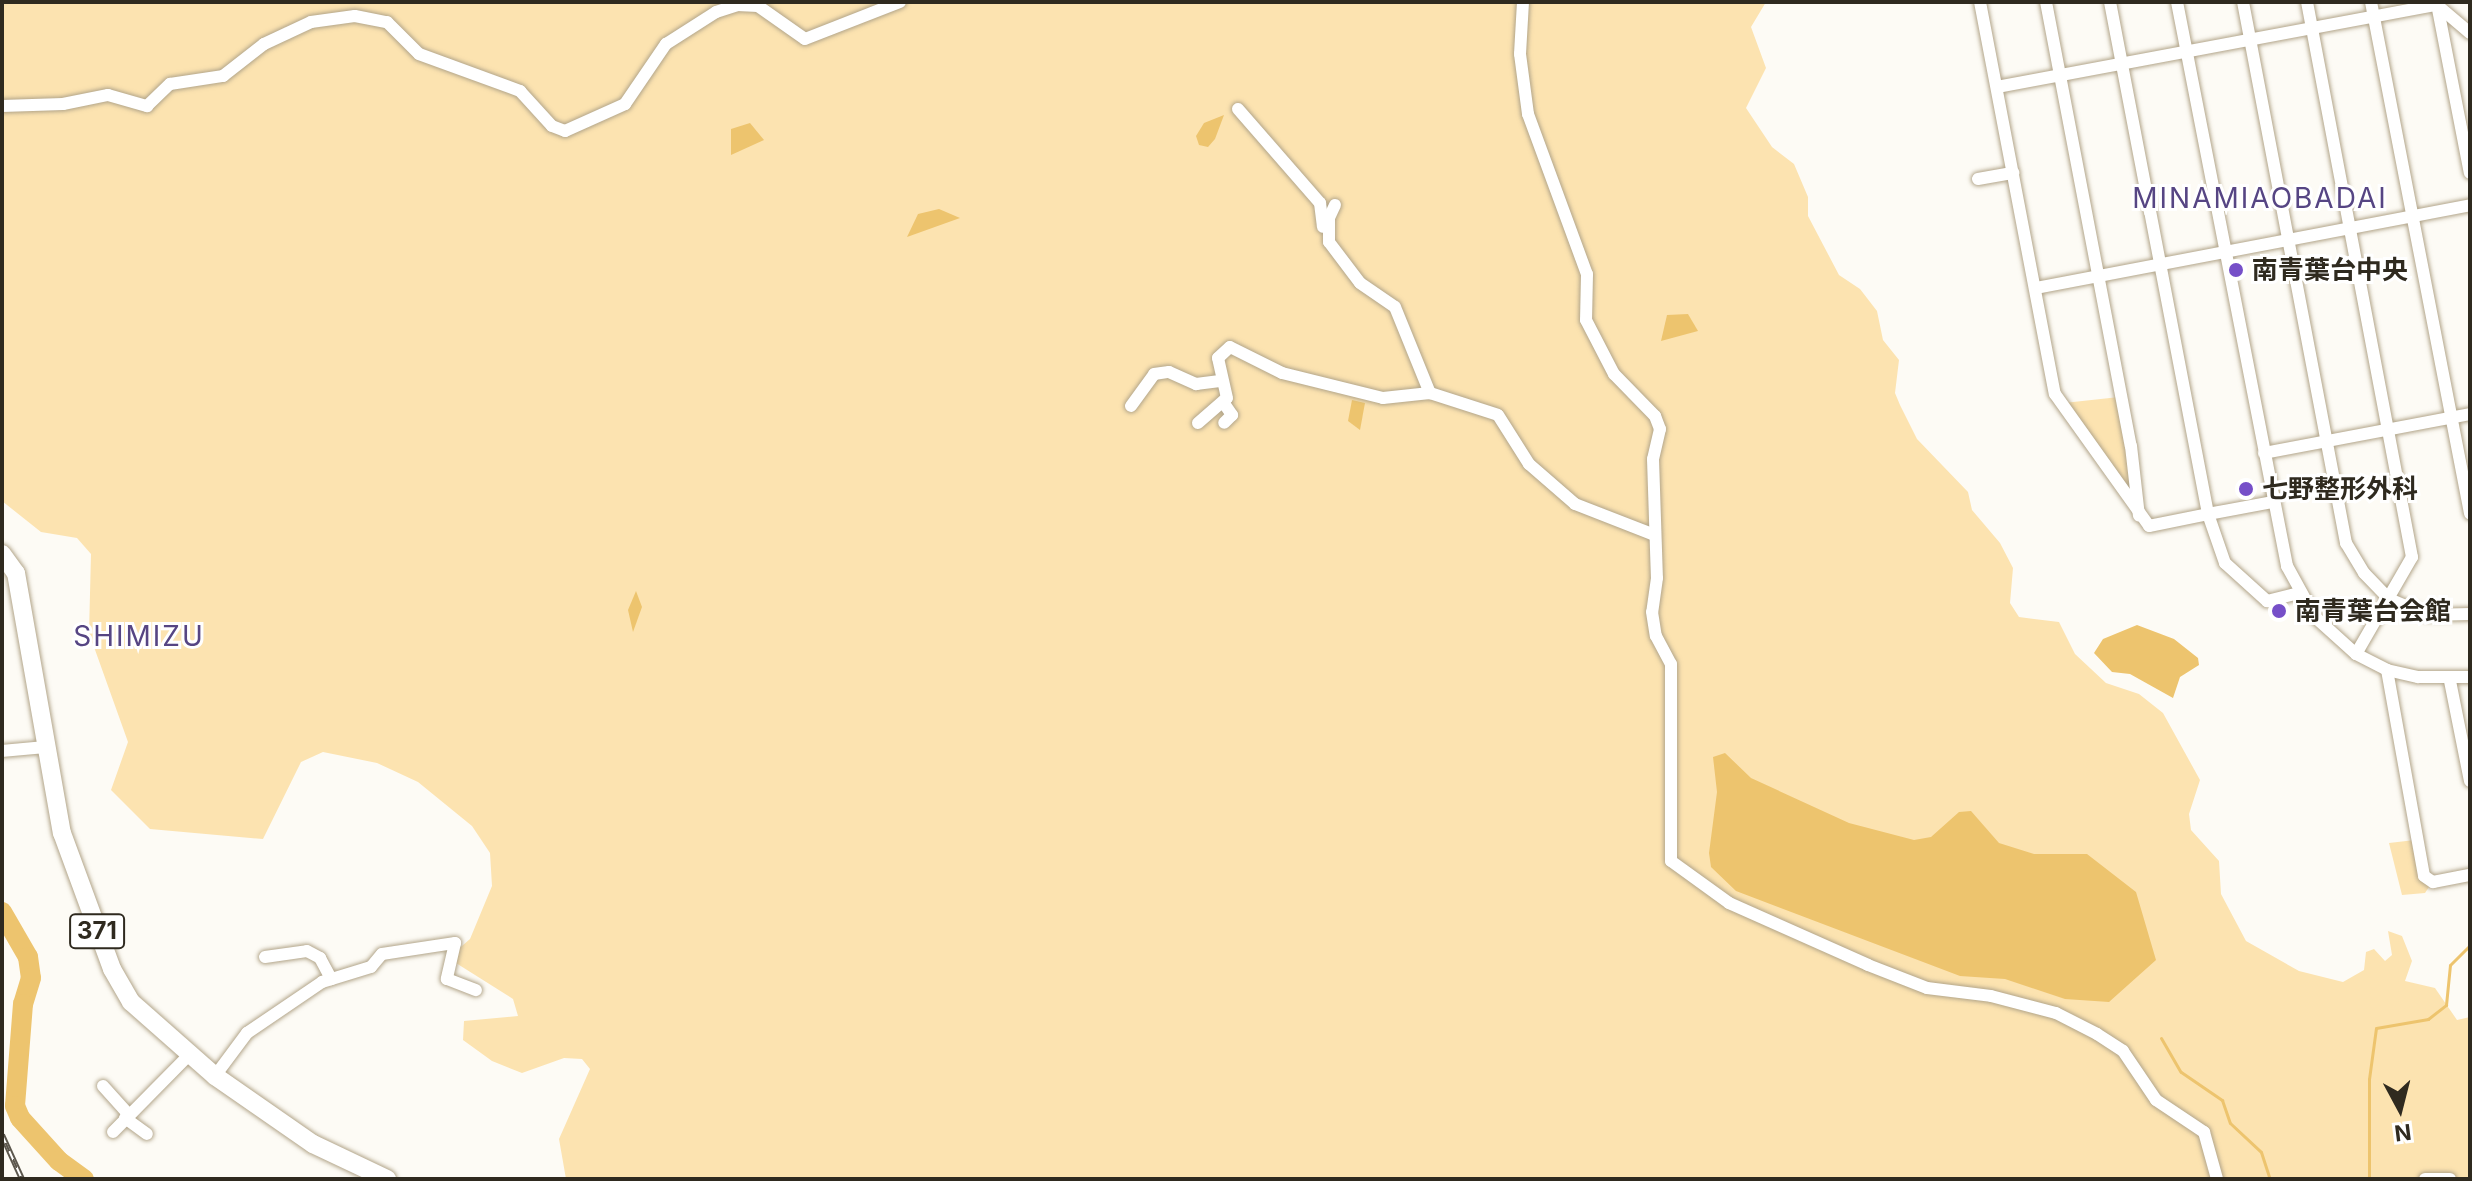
<!DOCTYPE html>
<html>
<head>
<meta charset="utf-8">
<style>
	body { margin:0 }
	#map { position:relative; width:2472px; height:1181px; overflow:hidden; background:#fdfbf5; font-family:Inter,"Noto Sans JP",sans-serif }
	div>[style] { position:absolute }
	[style*='--x'] { left:calc(var(--x)*1px); top:calc(var(--y)*1px); width:calc(var(--w)*1px); rotate:calc(var(--a)*1deg) }
	.green>* { inset:0; background:#fce3b0 }
	.water>* { inset:0; background:#edc46e }
	.stream>* { height:3px; margin:-1.5px; padding:0 1.5px; transform-origin:1.5px; border-radius:1.5px; background:#edc46e }
	.river>* { height:20px; margin:-10px; padding:0 10px; transform-origin:10px; border-radius:10px; background:#edc46e }
	.roads { filter:drop-shadow(0 0 2px #b2a58a) drop-shadow(0 0 2px #b2a58a) }
	.minor>* { height:12px; margin:-6px; padding:0 6px; transform-origin:6px; border-radius:6px; background:#fff }
	.highway>* { height:18px; margin:-9px; padding:0 9px; transform-origin:9px; border-radius:9px; background:#fff }
	.rail>* { height:6px; margin-top:-3px; transform-origin:0; background:repeating-linear-gradient(90deg,#fff 0 9px,#5c574d 0 18px); box-sizing:border-box; border-block:2px solid #5c574d }
	.dots>* { width:22px; height:22px; translate:-50% -50%; box-sizing:border-box; border:4px solid #fff; border-radius:50% }
	span { translate:-50% -50%; white-space:nowrap; text-align:center; line-height:1.15; -webkit-text-stroke:6px #fff; paint-order:stroke }
	.shield-label span { padding:2px 6px; background:#fff; border:2px solid; border-radius:6px; -webkit-text-stroke-width:0 }
	.shield-label { font-size:24px; color:#2f2a1f; font-weight:700 }
	.poi-label { font-size:26px; color:#2f2a1f; font-weight:700 }
	.left { translate:0 -50%; text-align:left }
	.neighbourhood-label { font-size:28px; color:#564583; letter-spacing:2px }
	.frame { position:absolute; inset:0; border:4px solid #2f2a1f; pointer-events:none }
	.north { position:absolute; left:2360px; top:1069px; width:80px; height:80px; -webkit-text-stroke:6px #fff; paint-order:stroke; rotate:173deg; font-size:22px; font-weight:700; line-height:32px; text-align:center; color:#2f2a1f }
	.north::after { content:''; display:block; margin:auto; width:28px; height:36px; background:#2f2a1f; clip-path:polygon(50% 0,100% 100%,50% 72%,0 100%) }
</style>
</head>
<body>
<div id="map">
	<div class="green">
		<div style="clip-path:polygon(2px 2px,1766px 2px,1751px 27px,1766px 68px,1746px 108px,1772px 147px,1794px 164px,1808px 197px,1808px 216px,1839px 275px,1860px 289px,1877px 311px,1883px 340px,1899px 360px,1895px 393px,1900px 405px,1917px 439px,1968px 492px,1972px 510px,2000px 543px,2013px 568px,2010px 603px,2019px 617px,2059px 622px,2075px 654px,2106px 683px,2139px 694px,2163px 713px,2200px 780px,2189px 814px,2191px 830px,2219px 861px,2221px 894px,2246px 941px,2299px 971px,2343px 982px,2364px 970px,2366px 952px,2374px 949px,2385px 961px,2392px 955px,2388px 931px,2402px 936px,2412px 961px,2405px 981px,2435px 988px,2457px 1020px,2470px 1017px,2470px 1179px,566px 1179px,559px 1139px,590px 1069px,582px 1059px,564px 1058px,522px 1073px,492px 1061px,463px 1040px,464px 1021px,518px 1016px,513px 999px,448px 958px,470px 939px,492px 886px,490px 853px,472px 826px,418px 782px,377px 763px,323px 752px,301px 762px,263px 839px,150px 829px,111px 790px,128px 742px,89px 633px,91px 554px,77px 538px,41px 532px,2px 501px)"></div>
		<div style="clip-path:polygon(2119px 397px,2137px 508px,2064px 403px)"></div>
		<div style="clip-path:polygon(2415px 840px,2431px 884px,2425px 893px,2402px 895px,2389px 843px)"></div>
	</div>
	<div class="water">
		<div style="clip-path:polygon(1224px 115px,1215px 139px,1208px 147px,1199px 145px,1196px 136px,1204px 123px)"></div>
		<div style="clip-path:polygon(750px 123px,764px 140px,731px 155px,731px 129px)"></div>
		<div style="clip-path:polygon(939px 209px,960px 218px,907px 237px,918px 214px)"></div>
		<div style="clip-path:polygon(1688px 314px,1698px 331px,1661px 341px,1667px 315px)"></div>
		<div style="clip-path:polygon(1352px 400px,1365px 403px,1360px 430px,1348px 421px)"></div>
		<div style="clip-path:polygon(636px 591px,642px 607px,633px 632px,628px 610px)"></div>
		<div style="clip-path:polygon(2137px 625px,2174px 639px,2198px 658px,2199px 665px,2180px 677px,2173px 698px,2130px 674px,2112px 672px,2094px 653px,2103px 639px)"></div>
		<div style="clip-path:polygon(1725px 753px,1751px 778px,1849px 823px,1914px 840px,1931px 837px,1959px 812px,1971px 811px,1999px 843px,2034px 854px,2087px 854px,2136px 892px,2156px 960px,2109px 1002px,2065px 999px,2005px 979px,1960px 976px,1736px 891px,1711px 867px,1709px 853px,1717px 792px,1713px 757px)"></div>
	</div>
	<div class="stream">
		<div style="--x:2161;--y:1038;--w:39;--a:60"></div>
		<div style="--x:2181;--y:1072;--w:50;--a:34.3"></div>
		<div style="--x:2222;--y:1100;--w:24;--a:71"></div>
		<div style="--x:2230;--y:1123;--w:42;--a:43.1"></div>
		<div style="--x:2261;--y:1152;--w:28;--a:72"></div>
		<div style="--x:2369;--y:1179;--w:100;--a:-90"></div>
		<div style="--x:2369;--y:1079;--w:51;--a:-82.2"></div>
		<div style="--x:2376;--y:1028;--w:53;--a:-9.8"></div>
		<div style="--x:2428;--y:1019;--w:23;--a:-38"></div>
		<div style="--x:2446;--y:1005;--w:40;--a:-84.3"></div>
		<div style="--x:2450;--y:965;--w:28;--a:-45"></div>
	</div>
	<div class="river">
		<div style="--x:2;--y:912;--w:52;--a:60"></div>
		<div style="--x:28;--y:957;--w:21;--a:82"></div>
		<div style="--x:31;--y:978;--w:27;--a:107"></div>
		<div style="--x:23;--y:1004;--w:102;--a:94.5"></div>
		<div style="--x:15;--y:1106;--w:13;--a:67"></div>
		<div style="--x:20;--y:1118;--w:58;--a:47.8"></div>
		<div style="--x:59;--y:1161;--w:31;--a:36"></div>
	</div>
	<div class="roads">
		<div class="minor">
			<div style="--x:1523;--y:2;--w:52;--a:93.3"></div>
			<div style="--x:1520;--y:54;--w:61;--a:82.4"></div>
			<div style="--x:1528;--y:114;--w:171;--a:69.8"></div>
			<div style="--x:1587;--y:274;--w:46;--a:91.2"></div>
			<div style="--x:1586;--y:320;--w:61;--a:62.6"></div>
			<div style="--x:1614;--y:374;--w:59;--a:45.7"></div>
			<div style="--x:1655;--y:416;--w:14;--a:69"></div>
			<div style="--x:1660;--y:429;--w:31;--a:103"></div>
			<div style="--x:1653;--y:459;--w:119;--a:88.1"></div>
			<div style="--x:1657;--y:578;--w:34;--a:98"></div>
			<div style="--x:1652;--y:612;--w:24;--a:81"></div>
			<div style="--x:1656;--y:636;--w:32;--a:62"></div>
			<div style="--x:1671;--y:664;--w:197;--a:90"></div>
			<div style="--x:1671;--y:861;--w:72;--a:35.9"></div>
			<div style="--x:1729;--y:903;--w:152;--a:24"></div>
			<div style="--x:1868;--y:965;--w:63;--a:21.3"></div>
			<div style="--x:1927;--y:988;--w:64;--a:7.1"></div>
			<div style="--x:1991;--y:996;--w:67;--a:14.7"></div>
			<div style="--x:2056;--y:1013;--w:46;--a:27.1"></div>
			<div style="--x:2097;--y:1034;--w:31;--a:33"></div>
			<div style="--x:2123;--y:1051;--w:59;--a:56"></div>
			<div style="--x:2156;--y:1100;--w:58;--a:33.7"></div>
			<div style="--x:2204;--y:1132;--w:49;--a:74.5"></div>
			<div style="--x:1980;--y:2;--w:399;--a:79.2"></div>
			<div style="--x:2055;--y:394;--w:162;--a:54.5"></div>
			<div style="--x:2149;--y:526;--w:60;--a:-11.5"></div>
			<div style="--x:2208;--y:514;--w:52;--a:70.9"></div>
			<div style="--x:2225;--y:563;--w:57;--a:42.1"></div>
			<div style="--x:2267;--y:601;--w:33;--a:-14"></div>
			<div style="--x:2046;--y:2;--w:452;--a:79.2"></div>
			<div style="--x:2131;--y:446;--w:70;--a:83.5"></div>
			<div style="--x:2110;--y:2;--w:521;--a:79.16"></div>
			<div style="--x:2208;--y:514;--w:65;--a:-10.6"></div>
			<div style="--x:2177;--y:2;--w:575;--a:78.96"></div>
			<div style="--x:2287;--y:566;--w:58;--a:61.2"></div>
			<div style="--x:2315;--y:617;--w:55;--a:42.1"></div>
			<div style="--x:2356;--y:654;--w:35;--a:27"></div>
			<div style="--x:2387;--y:670;--w:32;--a:13"></div>
			<div style="--x:2418;--y:677;--w:52;--a:0"></div>
			<div style="--x:2243;--y:2;--w:551;--a:79.22"></div>
			<div style="--x:2346;--y:543;--w:35;--a:59"></div>
			<div style="--x:2364;--y:573;--w:36;--a:46"></div>
			<div style="--x:2389;--y:599;--w:41;--a:22.8"></div>
			<div style="--x:2427;--y:615;--w:43;--a:-1.3"></div>
			<div style="--x:2307;--y:2;--w:565;--a:79.29"></div>
			<div style="--x:2412;--y:557;--w:112;--a:120"></div>
			<div style="--x:2371;--y:2;--w:521;--a:79.04"></div>
			<div style="--x:2437;--y:4;--w:172;--a:79"></div>
			<div style="--x:1997;--y:87;--w:448;--a:-10.6"></div>
			<div style="--x:2437;--y:5;--w:43;--a:40.3"></div>
			<div style="--x:2;--y:106;--w:61;--a:-1.9"></div>
			<div style="--x:63;--y:104;--w:46;--a:-11.3"></div>
			<div style="--x:108;--y:95;--w:41;--a:15.8"></div>
			<div style="--x:147;--y:106;--w:32;--a:-44"></div>
			<div style="--x:170;--y:84;--w:54;--a:-8.6"></div>
			<div style="--x:223;--y:76;--w:52;--a:-38"></div>
			<div style="--x:264;--y:44;--w:52;--a:-25.1"></div>
			<div style="--x:311;--y:22;--w:44;--a:-7.8"></div>
			<div style="--x:355;--y:16;--w:33;--a:11"></div>
			<div style="--x:387;--y:22;--w:45;--a:45"></div>
			<div style="--x:419;--y:54;--w:108;--a:20.1"></div>
			<div style="--x:520;--y:91;--w:47;--a:47.6"></div>
			<div style="--x:552;--y:126;--w:14;--a:21"></div>
			<div style="--x:565;--y:131;--w:66;--a:-24.2"></div>
			<div style="--x:625;--y:104;--w:73;--a:-55.7"></div>
			<div style="--x:666;--y:44;--w:59;--a:-32.6"></div>
			<div style="--x:716;--y:12;--w:22;--a:-18"></div>
			<div style="--x:737;--y:5;--w:21;--a:3"></div>
			<div style="--x:758;--y:6;--w:57;--a:35.1"></div>
			<div style="--x:805;--y:39;--w:102;--a:-21.3"></div>
			<div style="--x:1238;--y:109;--w:125;--a:48.9"></div>
			<div style="--x:1320;--y:203;--w:24;--a:83"></div>
			<div style="--x:1978;--y:179;--w:36;--a:-10"></div>
			<div style="--x:1335;--y:205;--w:14;--a:115"></div>
			<div style="--x:1329;--y:218;--w:24;--a:90"></div>
			<div style="--x:1329;--y:242;--w:51;--a:52.9"></div>
			<div style="--x:1360;--y:283;--w:42;--a:34.4"></div>
			<div style="--x:1395;--y:307;--w:93;--a:67.9"></div>
			<div style="--x:2036;--y:288;--w:442;--a:-10.8"></div>
			<div style="--x:1223;--y:402;--w:16;--a:55"></div>
			<div style="--x:1232;--y:415;--w:11;--a:135"></div>
			<div style="--x:1131;--y:406;--w:39;--a:-54"></div>
			<div style="--x:1154;--y:374;--w:15;--a:-8"></div>
			<div style="--x:1169;--y:372;--w:30;--a:24"></div>
			<div style="--x:1196;--y:384;--w:24;--a:-7"></div>
			<div style="--x:1198;--y:423;--w:38;--a:-41"></div>
			<div style="--x:1227;--y:398;--w:41;--a:-102.7"></div>
			<div style="--x:1218;--y:358;--w:16;--a:-43"></div>
			<div style="--x:1230;--y:347;--w:58;--a:26.6"></div>
			<div style="--x:1282;--y:373;--w:104;--a:13.9"></div>
			<div style="--x:1383;--y:398;--w:47;--a:-6.1"></div>
			<div style="--x:1430;--y:393;--w:71;--a:17.9"></div>
			<div style="--x:1498;--y:415;--w:58;--a:57.7"></div>
			<div style="--x:1529;--y:464;--w:61;--a:41"></div>
			<div style="--x:1575;--y:504;--w:83;--a:21.3"></div>
			<div style="--x:2264;--y:453;--w:210;--a:-10.7"></div>
			<div style="--x:2387;--y:670;--w:209;--a:79.8"></div>
			<div style="--x:2424;--y:876;--w:11;--a:34"></div>
			<div style="--x:2433;--y:882;--w:38;--a:-11"></div>
			<div style="--x:2450;--y:681;--w:102;--a:78.7"></div>
			<div style="--x:2;--y:751;--w:43;--a:-5.3"></div>
			<div style="--x:265;--y:957;--w:42;--a:-8.1"></div>
			<div style="--x:307;--y:951;--w:15;--a:28"></div>
			<div style="--x:320;--y:958;--w:24;--a:62"></div>
			<div style="--x:215;--y:1076;--w:54;--a:-53.3"></div>
			<div style="--x:247;--y:1033;--w:91;--a:-34.2"></div>
			<div style="--x:322;--y:982;--w:51;--a:-17"></div>
			<div style="--x:371;--y:967;--w:17;--a:-50"></div>
			<div style="--x:382;--y:954;--w:74;--a:-8.6"></div>
			<div style="--x:455;--y:943;--w:37;--a:103"></div>
			<div style="--x:447;--y:979;--w:31;--a:21"></div>
			<div style="--x:103;--y:1086;--w:36;--a:48"></div>
			<div style="--x:125;--y:1118;--w:27;--a:36"></div>
			<div style="--x:113;--y:1132;--w:108;--a:-45.4"></div>
			<div style="--x:2425;--y:1179;--w:25;--a:0"></div>
		</div>
		<div class="highway">
			<div style="--x:2;--y:554;--w:24;--a:54"></div>
			<div style="--x:16;--y:573;--w:264;--a:80"></div>
			<div style="--x:62;--y:833;--w:145;--a:69.8"></div>
			<div style="--x:112;--y:969;--w:38;--a:60"></div>
			<div style="--x:131;--y:1002;--w:112;--a:41.4"></div>
			<div style="--x:215;--y:1076;--w:119;--a:34.8"></div>
			<div style="--x:313;--y:1144;--w:82;--a:25.3"></div>
		</div>
	</div>
	<div class="rail">
		<div style="--x:2;--y:1135;--w:48;--a:65.6"></div>
	</div>
	<div class="dots">
		<div style="left:2236px;top:270px;background:#764fc8"></div>
		<div style="left:2246px;top:489px;background:#764fc8"></div>
		<div style="left:2279px;top:611px;background:#764fc8"></div>
	</div>
	<div class="shield-label">
		<span style="left:97px;top:931px">371</span>
	</div>
	<div class="poi-label">
		<span class="left" style="left:2252px;top:270px">南青葉台中央</span>
		<span class="left" style="left:2262px;top:489px">七野整形外科</span>
		<span class="left" style="left:2295px;top:611px">南青葉台会館</span>
	</div>
	<div class="neighbourhood-label">
		<span style="left:2260px;top:198px">MINAMIAOBADAI</span>
		<span style="left:139px;top:636px">SHIMIZU</span>
	</div>
	<div class="frame"></div>
	<div class="north">N</div>
</div>
</body>
</html>
